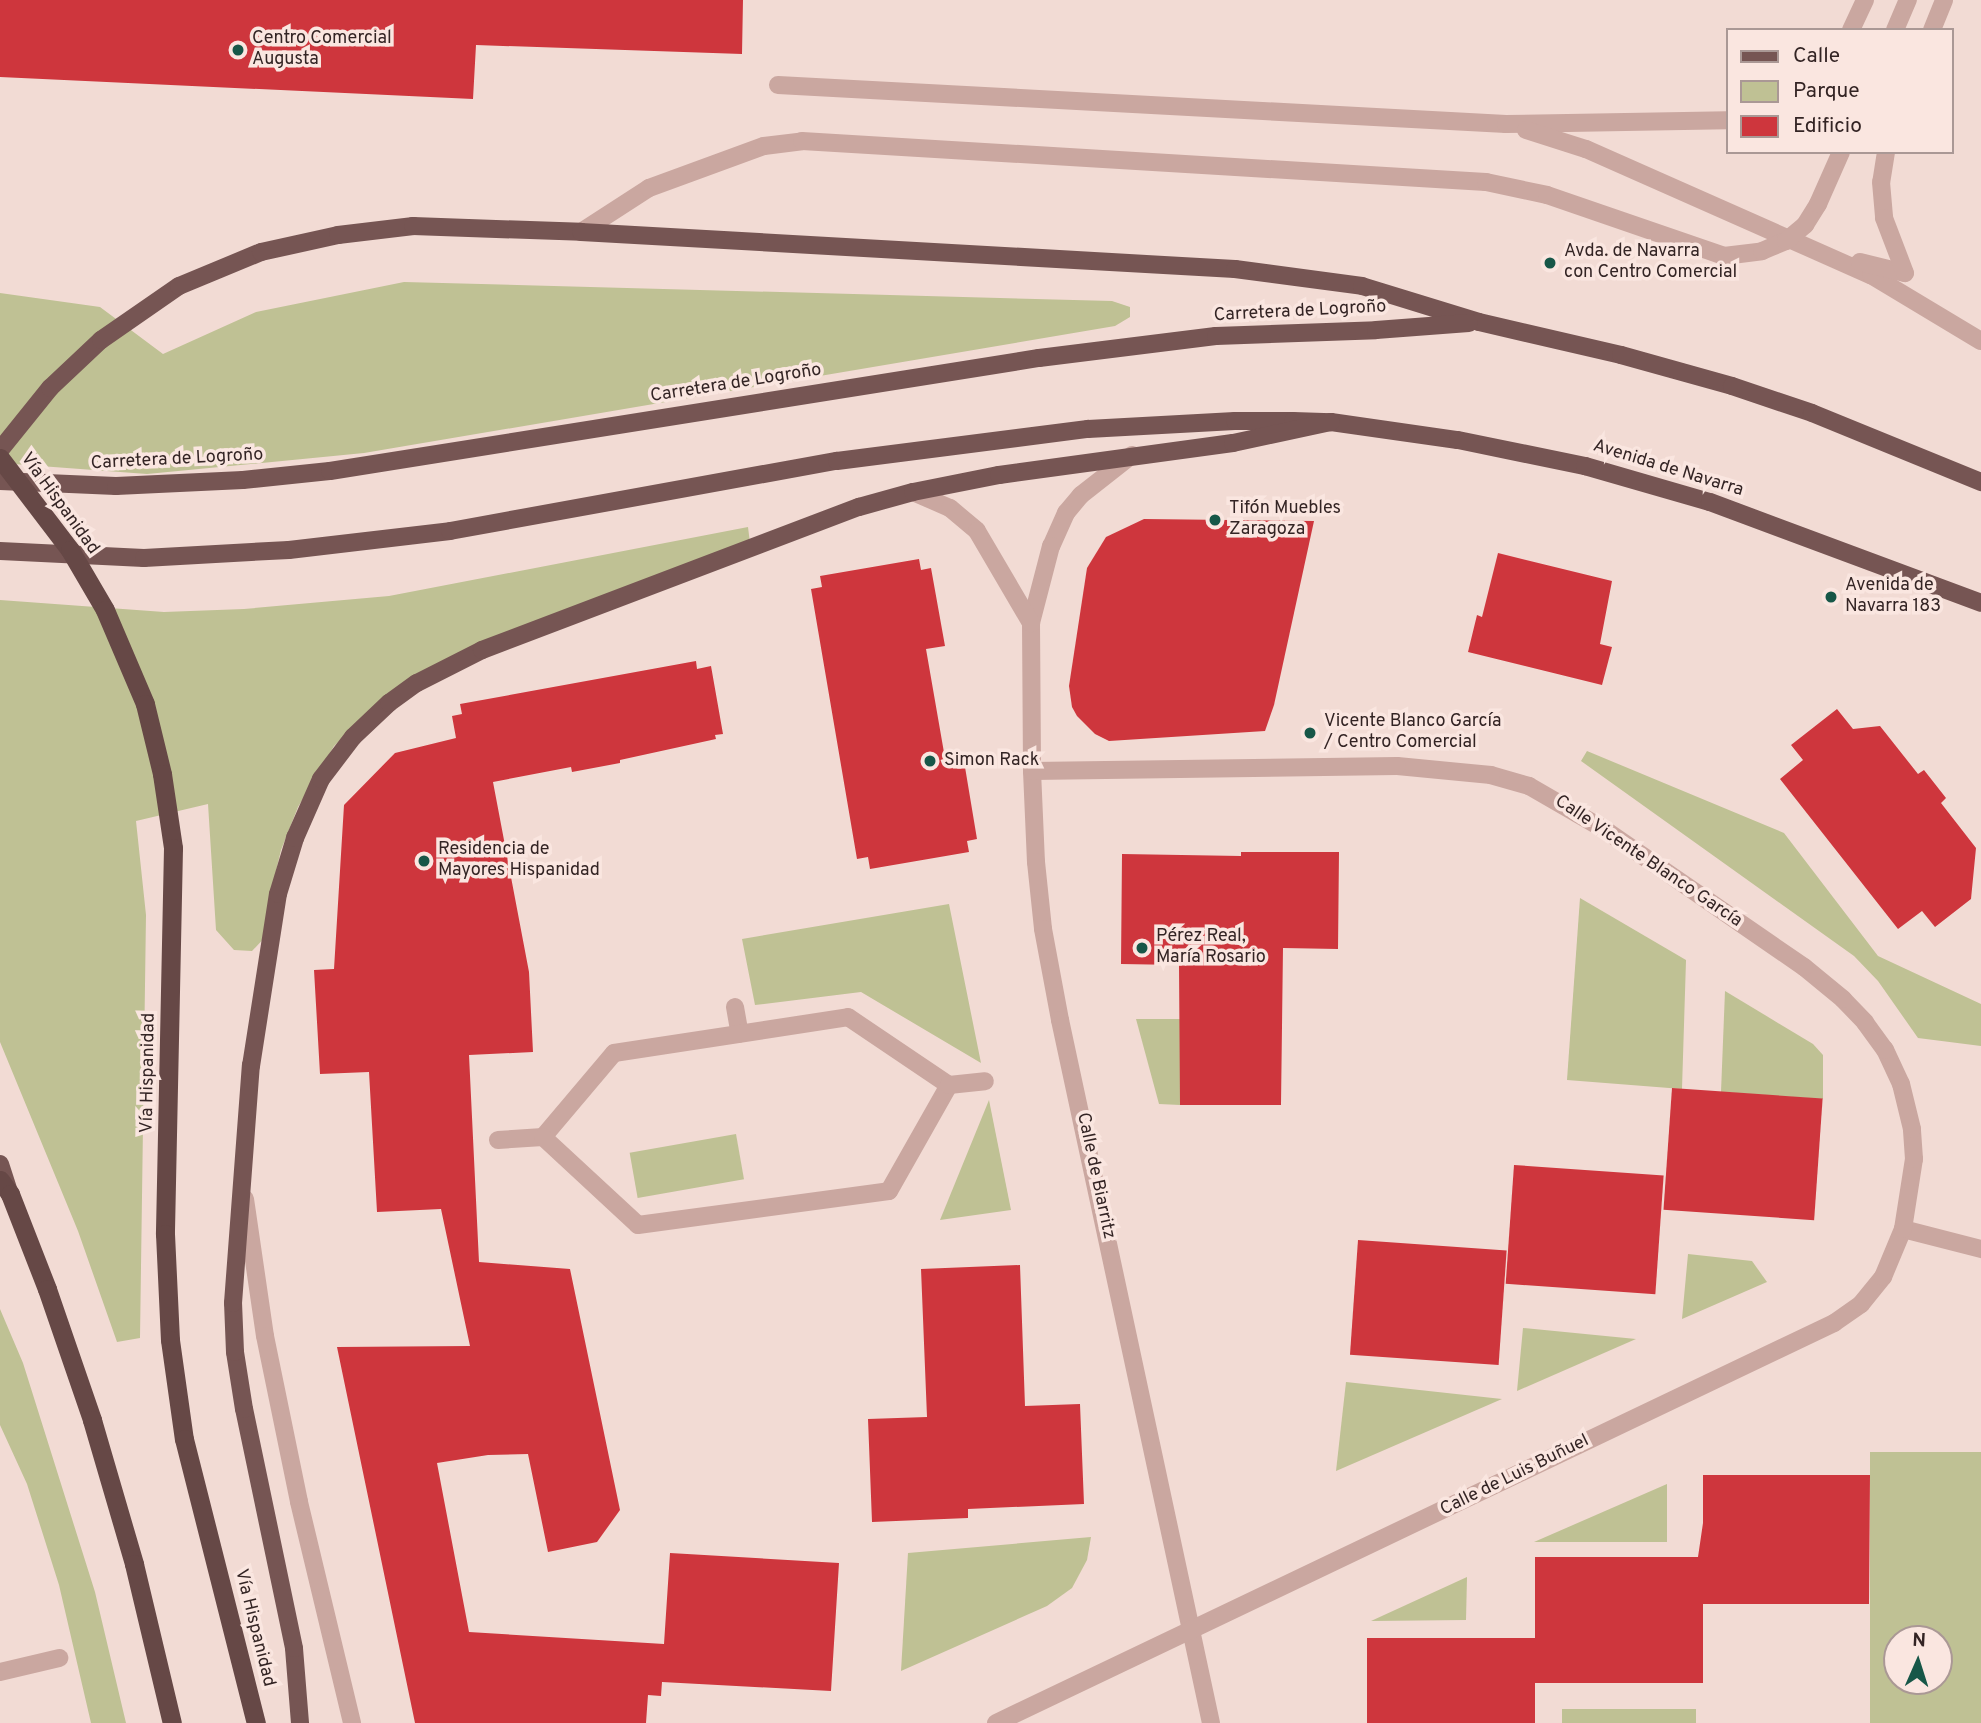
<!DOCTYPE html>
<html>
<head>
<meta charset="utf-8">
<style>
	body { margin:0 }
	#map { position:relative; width:1981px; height:1723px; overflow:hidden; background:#f2dbd4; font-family:Overpass,sans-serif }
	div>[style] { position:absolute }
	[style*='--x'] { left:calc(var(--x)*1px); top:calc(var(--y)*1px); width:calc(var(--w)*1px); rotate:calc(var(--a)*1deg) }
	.green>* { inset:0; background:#bfc194; transform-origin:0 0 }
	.building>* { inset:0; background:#ce363d; transform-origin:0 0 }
	.service>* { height:18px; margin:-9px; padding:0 9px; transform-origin:9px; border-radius:9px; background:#caa7a0 }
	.pedestrian>* { height:18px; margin:-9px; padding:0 9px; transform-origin:9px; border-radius:9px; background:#caa7a0 }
	.minor>* { height:18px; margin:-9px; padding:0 9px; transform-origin:9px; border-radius:9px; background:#caa7a0 }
	.primary>* { height:18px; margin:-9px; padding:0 9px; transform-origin:9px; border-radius:9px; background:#765553 }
	.trunk>* { height:19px; margin:-9.5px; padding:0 9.5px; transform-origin:9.5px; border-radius:9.5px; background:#664846 }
	.dots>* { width:19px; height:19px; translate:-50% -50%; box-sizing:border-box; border:4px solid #fae6e0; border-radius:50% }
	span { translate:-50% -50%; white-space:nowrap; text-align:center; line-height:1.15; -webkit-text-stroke:7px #fae6e0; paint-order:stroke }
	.poi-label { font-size:18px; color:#332424 }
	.left { translate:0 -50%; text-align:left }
	.street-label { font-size:18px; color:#332424 }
	.legend { position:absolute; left:1726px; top:28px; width:228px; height:126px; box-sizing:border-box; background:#fae6e0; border:2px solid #aa9895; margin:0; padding:9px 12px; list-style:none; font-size:21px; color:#332424 }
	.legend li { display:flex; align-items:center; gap:14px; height:35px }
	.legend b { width:35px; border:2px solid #aa9895 }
	.north { position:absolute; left:1883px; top:1625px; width:70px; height:70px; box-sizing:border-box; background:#fae6e0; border:2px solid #aa9895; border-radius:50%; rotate:3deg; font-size:19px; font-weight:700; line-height:28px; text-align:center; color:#332424 }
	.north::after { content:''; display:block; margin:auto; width:24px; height:32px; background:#175748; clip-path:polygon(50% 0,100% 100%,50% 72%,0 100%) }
</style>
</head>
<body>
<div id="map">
	<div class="green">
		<div style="clip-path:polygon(404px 282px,1112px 301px,1130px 307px,1130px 317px,1115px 326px,364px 453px,147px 474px,0 463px,0 293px,100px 307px,163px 354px,256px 312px)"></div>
		<div style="clip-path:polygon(748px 527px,750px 543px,565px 613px,362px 720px,334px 746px,298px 807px,281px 850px,272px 888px,269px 933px,252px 951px,234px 950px,216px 930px,208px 804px,136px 821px,146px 915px,140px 1338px,117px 1342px,78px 1231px,0 1042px,0 600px,164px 612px,244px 609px,389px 596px)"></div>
		<div style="clip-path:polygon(1587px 751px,1784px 833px,1878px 956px,1981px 1004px,1981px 1046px,1918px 1038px,1878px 981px,1854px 956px,1581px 761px)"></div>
		<div style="clip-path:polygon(1580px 898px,1686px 960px,1682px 1089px,1567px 1080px)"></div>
		<div style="clip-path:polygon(949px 904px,981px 1063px,861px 992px,755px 1005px,742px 939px)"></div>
		<div style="clip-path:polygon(1725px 991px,1813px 1044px,1823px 1055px,1823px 1099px,1721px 1092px)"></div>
		<div style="clip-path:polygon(1136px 1019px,1181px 1019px,1180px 1105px,1159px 1104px)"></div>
		<div style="clip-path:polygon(989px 1100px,1011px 1210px,940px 1220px)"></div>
		<div style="left:736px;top:1134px;width:46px;height:108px;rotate:80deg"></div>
		<div style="clip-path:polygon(1688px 1254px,1752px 1261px,1767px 1282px,1682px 1319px)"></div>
		<div style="clip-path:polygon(0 1309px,23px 1363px,95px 1592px,126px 1723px,91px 1723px,59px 1585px,27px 1484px,0 1425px)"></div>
		<div style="clip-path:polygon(1523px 1328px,1636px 1339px,1517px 1391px)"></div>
		<div style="clip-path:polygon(1346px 1382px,1502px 1399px,1336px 1471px)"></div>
		<div style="clip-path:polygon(evenodd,1870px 1452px,1981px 1452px,1981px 1723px,1870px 1723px,1870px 1452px,1897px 1639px,1939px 1639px,1939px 1681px,1897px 1681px,1897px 1639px)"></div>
		<div style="clip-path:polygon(1667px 1484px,1667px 1542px,1534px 1542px)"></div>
		<div style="clip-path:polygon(1091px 1537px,1087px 1560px,1072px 1588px,1047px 1606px,901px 1671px,908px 1553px)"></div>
		<div style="clip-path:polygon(1467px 1577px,1466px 1620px,1371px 1621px)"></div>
		<div style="left:1562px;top:1709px;width:134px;height:14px"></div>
	</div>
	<div class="building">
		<div style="clip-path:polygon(0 0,743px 0,742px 54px,476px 45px,473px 99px,0 77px)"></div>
		<div style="clip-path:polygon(1144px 519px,1314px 521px,1274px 705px,1265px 731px,1109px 741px,1095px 734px,1077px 716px,1072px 707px,1069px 686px,1087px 568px,1106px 537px)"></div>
		<div style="clip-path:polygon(1498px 553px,1612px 581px,1600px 644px,1612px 647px,1602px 685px,1468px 652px,1477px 615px,1482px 617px)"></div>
		<div style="clip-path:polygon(919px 559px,921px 570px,931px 568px,945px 646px,926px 649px,946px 764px,964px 761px,977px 839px,967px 841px,969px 852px,870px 869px,868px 857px,857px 859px,811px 589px,822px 587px,820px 576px)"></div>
		<div style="clip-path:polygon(696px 661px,697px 669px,711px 666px,723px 734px,715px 735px,716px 739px,620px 760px,620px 763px,572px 772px,571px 767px,493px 782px,529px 972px,533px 1052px,469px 1055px,479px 1262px,570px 1269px,620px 1510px,597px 1542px,548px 1552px,528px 1454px,488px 1455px,437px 1463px,469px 1632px,664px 1644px,670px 1553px,839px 1563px,831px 1691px,662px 1682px,661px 1696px,648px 1695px,646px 1723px,415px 1723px,337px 1347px,470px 1346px,441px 1209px,377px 1212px,369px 1072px,320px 1074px,314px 970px,334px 969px,344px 805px,395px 753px,456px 738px,452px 716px,462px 714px,460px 704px)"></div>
		<div style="clip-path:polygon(1837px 709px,1853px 729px,1880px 726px,1918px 774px,1924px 770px,1946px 798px,1941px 803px,1976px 848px,1971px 899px,1935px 927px,1922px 911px,1898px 929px,1780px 779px,1803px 760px,1791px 745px)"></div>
		<div style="clip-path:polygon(1241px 852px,1339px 852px,1338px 949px,1283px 948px,1281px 1105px,1180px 1105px,1179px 965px,1121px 964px,1122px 854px,1241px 856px)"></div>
		<div style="left:1672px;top:1088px;width:151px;height:122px;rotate:4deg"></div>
		<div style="left:1514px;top:1165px;width:150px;height:119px;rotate:4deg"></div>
		<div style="left:1358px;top:1240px;width:149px;height:115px;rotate:4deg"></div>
		<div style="clip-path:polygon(1020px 1265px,1025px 1406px,1080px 1404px,1084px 1504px,968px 1509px,968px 1518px,872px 1522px,868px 1419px,927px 1417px,921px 1269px)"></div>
		<div style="clip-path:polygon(1703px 1475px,1870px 1475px,1869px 1604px,1703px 1604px,1703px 1683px,1535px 1683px,1535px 1723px,1367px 1723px,1367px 1638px,1535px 1638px,1535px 1557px,1698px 1557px,1703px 1523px)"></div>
	</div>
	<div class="service">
		<div style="--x:1851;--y:30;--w:33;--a:-65"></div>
		<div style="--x:1895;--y:30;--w:33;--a:-67"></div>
		<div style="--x:778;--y:85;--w:729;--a:3.07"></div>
		<div style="--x:1506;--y:124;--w:221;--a:-1"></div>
		<div style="--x:1526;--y:130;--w:63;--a:17.6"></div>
		<div style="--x:1586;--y:149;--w:312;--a:23.9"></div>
		<div style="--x:1871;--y:275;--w:128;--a:31"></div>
		<div style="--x:581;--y:232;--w:81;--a:-32.9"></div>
		<div style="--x:649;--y:188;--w:122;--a:-20.1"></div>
		<div style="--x:764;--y:146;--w:38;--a:-7"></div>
		<div style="--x:802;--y:141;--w:685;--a:3.43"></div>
		<div style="--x:1486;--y:182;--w:62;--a:12"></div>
		<div style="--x:1547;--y:195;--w:187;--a:19"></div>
		<div style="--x:1724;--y:256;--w:38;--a:-7"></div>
		<div style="--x:1762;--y:251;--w:26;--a:-23"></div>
		<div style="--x:1786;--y:241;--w:25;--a:-40"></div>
		<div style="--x:1805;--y:225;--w:25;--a:-58"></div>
		<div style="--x:1818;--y:204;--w:57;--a:-66.1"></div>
		<div style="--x:1860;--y:262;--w:46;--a:13.7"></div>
	</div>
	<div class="pedestrian">
		<div style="--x:735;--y:1007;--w:27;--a:80"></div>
		<div style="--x:543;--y:1137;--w:110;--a:-49.8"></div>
		<div style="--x:614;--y:1053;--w:237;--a:-8.7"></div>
		<div style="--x:848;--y:1017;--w:122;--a:34"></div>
		<div style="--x:498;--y:1140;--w:45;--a:-3.8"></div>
		<div style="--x:543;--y:1137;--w:129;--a:42.8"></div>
		<div style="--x:638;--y:1225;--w:253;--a:-7.7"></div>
		<div style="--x:889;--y:1191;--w:122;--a:-60.5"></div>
		<div style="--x:949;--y:1085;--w:36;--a:-6"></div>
		<div style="--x:0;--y:1672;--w:61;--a:-13.3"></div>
	</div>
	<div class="minor">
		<div style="--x:1932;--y:30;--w:32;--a:-68"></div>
		<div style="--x:1886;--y:152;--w:30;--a:99"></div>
		<div style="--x:1881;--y:182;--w:36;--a:85"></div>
		<div style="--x:1884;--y:218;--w:59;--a:69.1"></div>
		<div style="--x:1132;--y:455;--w:65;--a:141.9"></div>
		<div style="--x:1081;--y:495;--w:23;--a:130"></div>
		<div style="--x:1066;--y:513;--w:36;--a:114"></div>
		<div style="--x:1051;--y:546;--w:80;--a:104.6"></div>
		<div style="--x:1031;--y:623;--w:148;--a:89.6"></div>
		<div style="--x:1032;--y:771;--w:91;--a:87.5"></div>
		<div style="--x:1036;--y:862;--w:67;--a:84"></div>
		<div style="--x:1043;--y:929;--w:93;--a:79.4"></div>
		<div style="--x:1060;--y:1020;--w:719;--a:77.88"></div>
		<div style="--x:913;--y:492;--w:40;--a:23.4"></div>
		<div style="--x:950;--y:508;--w:35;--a:40"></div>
		<div style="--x:977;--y:531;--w:107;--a:59.6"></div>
		<div style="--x:245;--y:1199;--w:138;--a:81.7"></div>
		<div style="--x:265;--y:1336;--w:169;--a:78.4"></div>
		<div style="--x:299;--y:1502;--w:227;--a:76.5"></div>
		<div style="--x:1903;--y:1229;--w:81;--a:14.4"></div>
		<div style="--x:996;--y:1723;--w:929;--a:-25.52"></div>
		<div style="--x:1834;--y:1323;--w:33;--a:-35"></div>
		<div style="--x:1861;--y:1304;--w:35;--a:-51"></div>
		<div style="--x:1883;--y:1277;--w:52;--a:-67.4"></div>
		<div style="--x:1903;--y:1229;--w:71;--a:-81.1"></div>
		<div style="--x:1914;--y:1159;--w:30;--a:-94"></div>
		<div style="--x:1912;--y:1129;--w:46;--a:-103.7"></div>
		<div style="--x:1901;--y:1084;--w:38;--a:-115"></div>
		<div style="--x:1885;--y:1050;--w:34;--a:-126"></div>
		<div style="--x:1865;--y:1022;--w:32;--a:-134"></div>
		<div style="--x:1843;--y:999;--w:50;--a:-140.6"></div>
		<div style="--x:1804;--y:967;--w:239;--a:-145.4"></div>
		<div style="--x:1607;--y:831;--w:90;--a:-150"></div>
		<div style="--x:1529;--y:786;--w:40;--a:-164"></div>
		<div style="--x:1491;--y:775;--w:94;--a:-174.5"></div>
		<div style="--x:1397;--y:766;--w:365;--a:179.2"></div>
	</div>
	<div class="primary">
		<div style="--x:0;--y:450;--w:80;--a:-51.1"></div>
		<div style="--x:50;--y:388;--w:70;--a:-43.3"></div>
		<div style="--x:101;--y:340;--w:95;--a:-34.7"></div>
		<div style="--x:179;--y:286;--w:89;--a:-22.5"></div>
		<div style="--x:261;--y:252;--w:79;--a:-12.4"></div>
		<div style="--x:338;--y:235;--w:76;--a:-6.8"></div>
		<div style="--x:413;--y:226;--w:168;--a:2"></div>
		<div style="--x:581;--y:232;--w:655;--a:3.24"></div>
		<div style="--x:1235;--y:269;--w:128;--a:7.6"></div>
		<div style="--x:1362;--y:286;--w:122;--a:17.1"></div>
		<div style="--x:1479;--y:322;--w:146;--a:13.1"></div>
		<div style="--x:1621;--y:355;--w:115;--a:15.6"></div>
		<div style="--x:1732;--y:386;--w:84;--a:18.6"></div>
		<div style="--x:1812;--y:413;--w:183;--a:22.2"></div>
		<div style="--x:0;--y:481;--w:116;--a:2.5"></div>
		<div style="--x:116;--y:486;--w:127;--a:-2.7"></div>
		<div style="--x:243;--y:480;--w:87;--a:-5.9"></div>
		<div style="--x:330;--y:471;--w:718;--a:-9.06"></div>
		<div style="--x:1039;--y:358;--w:178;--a:-7.1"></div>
		<div style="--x:1216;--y:336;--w:160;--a:-2.1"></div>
		<div style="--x:1376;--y:330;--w:93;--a:-4.3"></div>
		<div style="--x:0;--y:551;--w:144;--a:2.8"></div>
		<div style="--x:144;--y:558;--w:145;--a:-3.2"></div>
		<div style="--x:289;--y:550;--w:162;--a:-6.7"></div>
		<div style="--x:450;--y:531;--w:393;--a:-10.3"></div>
		<div style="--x:837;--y:461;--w:253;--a:-7.3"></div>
		<div style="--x:1088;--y:429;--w:147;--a:-3.1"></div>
		<div style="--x:1235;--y:421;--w:58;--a:0"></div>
		<div style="--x:1293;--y:421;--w:38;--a:2"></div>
		<div style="--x:1331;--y:422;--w:128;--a:8.1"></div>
		<div style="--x:1458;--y:440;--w:130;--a:11.6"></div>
		<div style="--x:1585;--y:466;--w:130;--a:16.1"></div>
		<div style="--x:1710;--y:502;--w:289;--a:20.4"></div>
		<div style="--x:0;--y:1164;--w:32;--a:72"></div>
		<div style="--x:300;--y:1723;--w:75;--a:-94.6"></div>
		<div style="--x:294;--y:1648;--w:244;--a:-101.8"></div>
		<div style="--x:244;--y:1409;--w:58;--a:-99"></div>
		<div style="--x:235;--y:1352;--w:49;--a:-92.3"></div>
		<div style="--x:233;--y:1303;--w:238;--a:-85.7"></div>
		<div style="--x:251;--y:1066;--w:174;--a:-81.1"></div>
		<div style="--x:278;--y:894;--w:59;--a:-73.1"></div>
		<div style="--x:295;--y:838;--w:64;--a:-66.2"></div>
		<div style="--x:321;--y:779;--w:53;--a:-52.7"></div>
		<div style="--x:353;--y:737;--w:50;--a:-43.4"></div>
		<div style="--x:389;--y:703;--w:34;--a:-36"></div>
		<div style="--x:417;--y:683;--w:73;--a:-26.9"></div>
		<div style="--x:482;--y:650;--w:403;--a:-20.8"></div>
		<div style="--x:859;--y:507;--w:56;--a:-15.5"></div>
		<div style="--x:913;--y:492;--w:88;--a:-11.2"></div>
		<div style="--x:999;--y:475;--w:236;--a:-7.8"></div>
		<div style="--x:1233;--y:443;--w:100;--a:-12.1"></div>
	</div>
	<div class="trunk">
		<div style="--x:0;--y:458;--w:116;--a:52.7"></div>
		<div style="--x:70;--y:550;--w:69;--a:59.7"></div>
		<div style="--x:105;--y:610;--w:102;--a:66.9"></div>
		<div style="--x:145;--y:704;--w:72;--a:76.3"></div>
		<div style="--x:162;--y:774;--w:75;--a:81.5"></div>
		<div style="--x:173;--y:848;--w:386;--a:91.2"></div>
		<div style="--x:165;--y:1234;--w:106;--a:87.3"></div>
		<div style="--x:170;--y:1340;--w:100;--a:82"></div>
		<div style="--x:184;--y:1439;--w:293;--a:75.8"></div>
		<div style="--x:0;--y:1180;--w:17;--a:54"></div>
		<div style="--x:10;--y:1194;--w:102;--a:68.7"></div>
		<div style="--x:47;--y:1289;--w:139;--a:71"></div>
		<div style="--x:92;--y:1420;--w:150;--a:73.7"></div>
		<div style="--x:134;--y:1564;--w:163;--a:76.6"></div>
	</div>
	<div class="dots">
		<div style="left:238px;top:50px;background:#175748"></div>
		<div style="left:1550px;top:263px;background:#175748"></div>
		<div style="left:1215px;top:520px;background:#175748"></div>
		<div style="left:1831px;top:597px;background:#175748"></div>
		<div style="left:1310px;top:733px;background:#175748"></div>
		<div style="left:930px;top:761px;background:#175748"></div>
		<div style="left:424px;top:861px;background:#175748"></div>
		<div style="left:1142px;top:948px;background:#175748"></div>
	</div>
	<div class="poi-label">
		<span class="left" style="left:252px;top:50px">Centro Comercial<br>Augusta</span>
		<span class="left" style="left:1564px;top:263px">Avda. de Navarra<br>con Centro Comercial</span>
		<span class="left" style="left:1229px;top:520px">Tifón Muebles<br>Zaragoza</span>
		<span class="left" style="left:1845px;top:597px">Avenida de<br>Navarra 183</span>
		<span class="left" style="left:1324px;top:733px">Vicente Blanco García<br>/ Centro Comercial</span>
		<span class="left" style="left:944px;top:761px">Simon Rack</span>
		<span class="left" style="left:438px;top:861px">Residencia de<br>Mayores Hispanidad</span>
		<span class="left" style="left:1156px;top:948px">Pérez Real,<br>María Rosario</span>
	</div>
	<div class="street-label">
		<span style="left:1300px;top:312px;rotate:-3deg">Carretera de Logroño</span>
		<span style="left:736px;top:384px;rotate:-9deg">Carretera de Logroño</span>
		<span style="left:177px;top:460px;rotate:-3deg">Carretera de Logroño</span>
		<span style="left:1668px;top:469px;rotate:17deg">Avenida de Navarra</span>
		<span style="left:59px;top:504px;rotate:54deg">Vía Hispanidad</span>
		<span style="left:1648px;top:862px;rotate:34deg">Calle Vicente Blanco García</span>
		<span style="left:149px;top:1073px;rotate:-89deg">Vía Hispanidad</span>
		<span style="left:1095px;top:1176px;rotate:78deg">Calle de Biarritz</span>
		<span style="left:1515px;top:1476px;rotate:-26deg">Calle de Luis Buñuel</span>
		<span style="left:254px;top:1628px;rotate:76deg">Vía Hispanidad</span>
	</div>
	<ul class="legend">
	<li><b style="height:9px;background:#765553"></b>Calle</li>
	<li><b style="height:19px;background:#bfc194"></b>Parque</li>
	<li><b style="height:19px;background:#ce363d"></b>Edificio</li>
	</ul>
	<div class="north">N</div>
</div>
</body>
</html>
